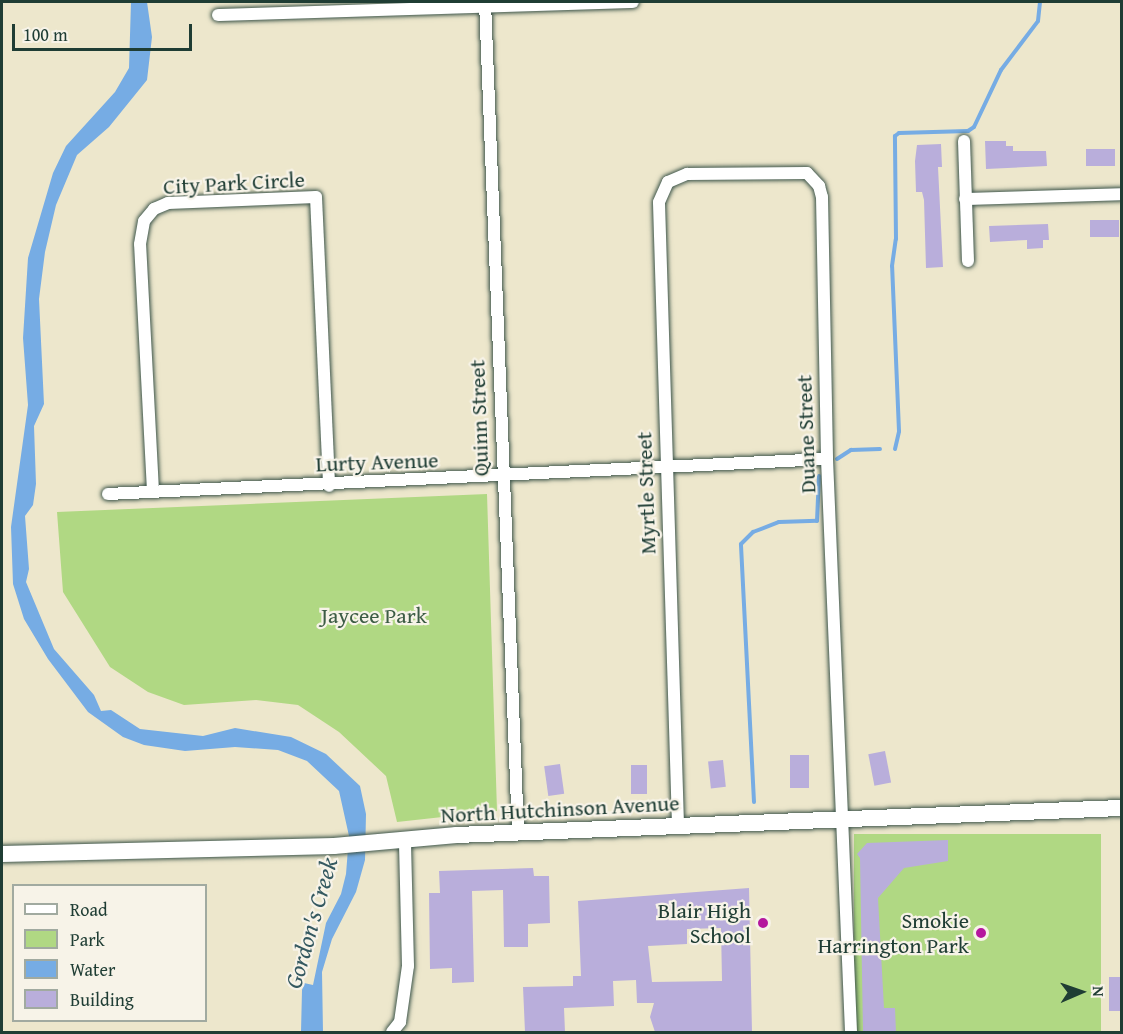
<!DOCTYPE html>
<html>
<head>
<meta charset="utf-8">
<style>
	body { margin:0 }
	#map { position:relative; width:1123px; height:1034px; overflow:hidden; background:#ede7cc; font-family:"Gentium Book Plus",serif }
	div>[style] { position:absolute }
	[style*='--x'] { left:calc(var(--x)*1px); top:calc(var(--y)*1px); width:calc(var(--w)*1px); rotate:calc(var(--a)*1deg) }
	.green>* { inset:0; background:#b0d883; transform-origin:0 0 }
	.water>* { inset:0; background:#76ace4 }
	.stream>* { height:4px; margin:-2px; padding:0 2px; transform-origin:2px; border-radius:2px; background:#76ace4 }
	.building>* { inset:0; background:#b9aedb; transform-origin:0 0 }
	.roads { filter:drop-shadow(0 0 2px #3e564b) drop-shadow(0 0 2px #3e564b) }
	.minor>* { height:12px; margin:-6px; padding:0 6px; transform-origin:6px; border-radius:6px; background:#fff }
	.secondary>* { height:16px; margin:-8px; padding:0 8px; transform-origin:8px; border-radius:8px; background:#fff }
	.dots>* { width:16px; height:16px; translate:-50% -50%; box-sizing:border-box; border:3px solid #f7f3e8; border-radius:50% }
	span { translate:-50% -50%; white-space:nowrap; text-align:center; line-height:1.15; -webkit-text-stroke:4.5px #f7f3e8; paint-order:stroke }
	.street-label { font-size:22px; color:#1f3d34 }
	.park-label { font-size:22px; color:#3c5c44 }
	.poi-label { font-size:22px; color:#1f3d34 }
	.right { translate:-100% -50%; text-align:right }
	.water-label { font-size:24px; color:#355960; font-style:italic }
	.frame { position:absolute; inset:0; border:3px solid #1f3d34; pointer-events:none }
	.legend { position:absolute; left:12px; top:884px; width:195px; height:138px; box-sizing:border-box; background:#f7f3e8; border:2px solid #a1aaa0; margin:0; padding:8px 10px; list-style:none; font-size:18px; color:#1f3d34 }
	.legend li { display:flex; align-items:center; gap:12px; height:30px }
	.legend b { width:30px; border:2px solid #a1aaa0 }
	.north { position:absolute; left:1051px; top:962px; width:60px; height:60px; -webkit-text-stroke:4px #f7f3e8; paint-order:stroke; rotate:88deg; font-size:16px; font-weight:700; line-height:24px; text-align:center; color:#1f3d34 }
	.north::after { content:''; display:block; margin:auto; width:21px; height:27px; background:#1f3d34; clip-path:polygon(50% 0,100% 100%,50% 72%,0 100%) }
	.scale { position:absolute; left:12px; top:24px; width:180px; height:27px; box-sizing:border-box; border:3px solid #1f3d34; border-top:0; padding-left:8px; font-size:18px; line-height:21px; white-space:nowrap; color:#1f3d34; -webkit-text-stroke:4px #f7f3e8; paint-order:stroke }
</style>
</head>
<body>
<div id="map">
	<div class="green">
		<div style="clip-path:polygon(487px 494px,497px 811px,397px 822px,386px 776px,339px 732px,298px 705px,256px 700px,184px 705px,148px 692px,110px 667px,63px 592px,57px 512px)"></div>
		<div style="left:854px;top:834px;width:247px;height:198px"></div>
	</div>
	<div class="water">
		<div style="clip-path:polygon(131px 2px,147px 2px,152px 37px,147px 80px,109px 127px,77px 155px,56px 205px,45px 252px,39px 299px,44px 404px,34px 426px,36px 484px,33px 505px,25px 516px,29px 569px,26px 582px,54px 649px,94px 695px,101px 711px,111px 710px,140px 729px,203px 736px,235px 728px,291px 737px,326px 754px,360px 786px,366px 814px,365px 860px,356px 892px,332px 939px,322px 972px,323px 1032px,301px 1032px,302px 990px,304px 983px,313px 985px,326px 923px,341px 894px,346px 874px,349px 836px,339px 791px,307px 761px,278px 750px,235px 747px,185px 751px,144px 745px,123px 737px,88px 712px,48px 659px,24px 619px,13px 584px,11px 527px,28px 405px,23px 338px,28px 258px,53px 173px,66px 146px,115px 92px,129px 68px)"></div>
	</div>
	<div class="stream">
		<div style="--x:895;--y:449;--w:18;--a:-77"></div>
		<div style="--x:899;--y:431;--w:165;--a:-92.4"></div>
		<div style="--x:892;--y:266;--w:27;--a:-82"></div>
		<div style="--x:896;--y:239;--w:103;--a:-90.6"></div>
		<div style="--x:895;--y:136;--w:5;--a:-37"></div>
		<div style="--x:899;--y:133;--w:69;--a:-1.7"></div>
		<div style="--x:968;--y:131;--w:7;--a:-34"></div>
		<div style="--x:974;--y:127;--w:63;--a:-64.7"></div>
		<div style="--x:1001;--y:70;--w:61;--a:-52.9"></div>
		<div style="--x:1038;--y:21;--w:19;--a:-84"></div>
		<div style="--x:837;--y:459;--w:17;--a:-33"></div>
		<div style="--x:851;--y:450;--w:29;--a:-2"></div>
		<div style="--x:754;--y:802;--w:258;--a:-92.9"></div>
		<div style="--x:741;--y:544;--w:17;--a:-45"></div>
		<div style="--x:753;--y:532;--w:28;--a:-21"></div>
		<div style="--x:779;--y:522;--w:38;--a:-2"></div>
		<div style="--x:817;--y:521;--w:45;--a:-87.5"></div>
	</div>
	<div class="building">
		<div style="clip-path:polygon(985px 141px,1006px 141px,1006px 146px,1013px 146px,1013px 151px,1046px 151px,1047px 166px,986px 169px)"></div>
		<div style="clip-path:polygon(941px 144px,942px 167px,938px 167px,943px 267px,926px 268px,924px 200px,922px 192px,916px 192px,915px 161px,917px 145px)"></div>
		<div style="left:1115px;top:149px;width:17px;height:29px;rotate:90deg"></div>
		<div style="left:1119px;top:220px;width:17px;height:29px;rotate:90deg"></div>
		<div style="clip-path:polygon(1048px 224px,1049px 240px,1043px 240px,1043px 248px,1027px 249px,1027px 240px,990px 242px,989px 226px)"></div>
		<div style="left:885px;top:751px;width:32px;height:17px;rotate:79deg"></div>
		<div style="left:790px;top:755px;width:19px;height:33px"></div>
		<div style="left:723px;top:760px;width:27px;height:15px;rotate:84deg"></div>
		<div style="left:560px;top:764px;width:30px;height:16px;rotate:82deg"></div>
		<div style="left:631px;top:765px;width:16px;height:29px"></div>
		<div style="clip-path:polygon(948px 840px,948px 861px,904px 868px,878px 898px,884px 1008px,895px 1008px,896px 1032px,863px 1032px,860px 858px,857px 854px,867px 843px)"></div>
		<div style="clip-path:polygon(533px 868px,534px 876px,549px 876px,550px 923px,528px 924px,528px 947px,504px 947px,503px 890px,472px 891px,474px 982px,452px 983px,452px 968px,430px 969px,429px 893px,440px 893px,439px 871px)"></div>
		<div style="clip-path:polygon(evenodd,749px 888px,752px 1032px,655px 1032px,650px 1017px,654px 1003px,637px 1003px,636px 980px,613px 981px,614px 1006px,564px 1008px,565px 1032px,525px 1032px,523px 987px,573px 986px,573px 976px,581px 976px,578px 901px,749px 888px,721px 928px,722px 981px,652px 982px,648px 946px,687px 944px,687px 929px,721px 928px)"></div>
		<div style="left:1109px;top:977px;width:13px;height:34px"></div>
	</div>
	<div class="roads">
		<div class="minor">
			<div style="--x:485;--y:2;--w:831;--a:87.72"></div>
			<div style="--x:218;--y:15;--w:415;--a:-1.8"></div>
			<div style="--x:964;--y:141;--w:120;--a:88.1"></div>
			<div style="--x:965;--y:199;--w:157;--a:-1.8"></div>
			<div style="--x:153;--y:491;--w:247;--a:-93"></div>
			<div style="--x:140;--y:244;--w:23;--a:-80"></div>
			<div style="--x:144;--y:221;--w:16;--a:-50"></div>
			<div style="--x:154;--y:209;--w:15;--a:-23"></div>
			<div style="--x:168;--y:203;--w:148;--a:-2.3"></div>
			<div style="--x:316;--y:197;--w:289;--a:87.4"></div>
			<div style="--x:108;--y:494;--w:720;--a:-2.79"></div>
			<div style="--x:678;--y:825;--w:623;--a:-91.75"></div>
			<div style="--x:659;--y:202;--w:22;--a:-66"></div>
			<div style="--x:668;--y:182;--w:21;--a:-23"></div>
			<div style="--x:687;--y:174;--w:120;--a:-0.5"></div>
			<div style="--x:807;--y:173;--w:18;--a:47"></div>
			<div style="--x:819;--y:186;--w:11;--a:75"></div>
			<div style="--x:822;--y:197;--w:262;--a:88.9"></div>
			<div style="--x:827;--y:459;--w:574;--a:87.6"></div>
			<div style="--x:392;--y:1032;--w:13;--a:-51"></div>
			<div style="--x:400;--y:1022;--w:57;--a:-81.9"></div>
			<div style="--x:408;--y:966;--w:125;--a:-91.4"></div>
		</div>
		<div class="secondary">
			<div style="--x:2;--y:854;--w:332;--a:-1.4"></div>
			<div style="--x:334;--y:846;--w:123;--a:-5.1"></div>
			<div style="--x:457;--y:835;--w:666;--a:-2.33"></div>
		</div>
	</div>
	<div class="dots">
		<div style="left:763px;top:923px;background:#b5179e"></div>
		<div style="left:981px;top:933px;background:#b5179e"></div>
	</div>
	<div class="street-label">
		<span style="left:234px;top:183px;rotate:-3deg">City Park Circle</span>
		<span style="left:479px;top:418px;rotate:-92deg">Quinn Street</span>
		<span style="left:806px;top:434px;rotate:-92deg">Duane Street</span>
		<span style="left:377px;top:462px;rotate:-2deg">Lurty Avenue</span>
		<span style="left:646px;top:493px;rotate:-92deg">Myrtle Street</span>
		<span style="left:560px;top:809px;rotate:-3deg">North Hutchinson Avenue</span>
	</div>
	<div class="park-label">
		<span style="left:374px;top:616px">Jaycee Park</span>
	</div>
	<div class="poi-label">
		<span class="right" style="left:751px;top:923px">Blair High<br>School</span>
		<span class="right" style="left:969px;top:933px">Smokie<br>Harrington Park</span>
	</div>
	<div class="water-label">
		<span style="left:311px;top:923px;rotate:-74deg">Gordon's Creek</span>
	</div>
	<div class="frame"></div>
	<ul class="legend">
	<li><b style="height:8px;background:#fff"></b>Road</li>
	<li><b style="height:16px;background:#b0d883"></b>Park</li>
	<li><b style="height:16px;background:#76ace4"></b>Water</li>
	<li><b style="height:16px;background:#b9aedb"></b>Building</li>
	</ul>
	<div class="north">N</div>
	<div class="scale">100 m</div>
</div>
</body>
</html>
